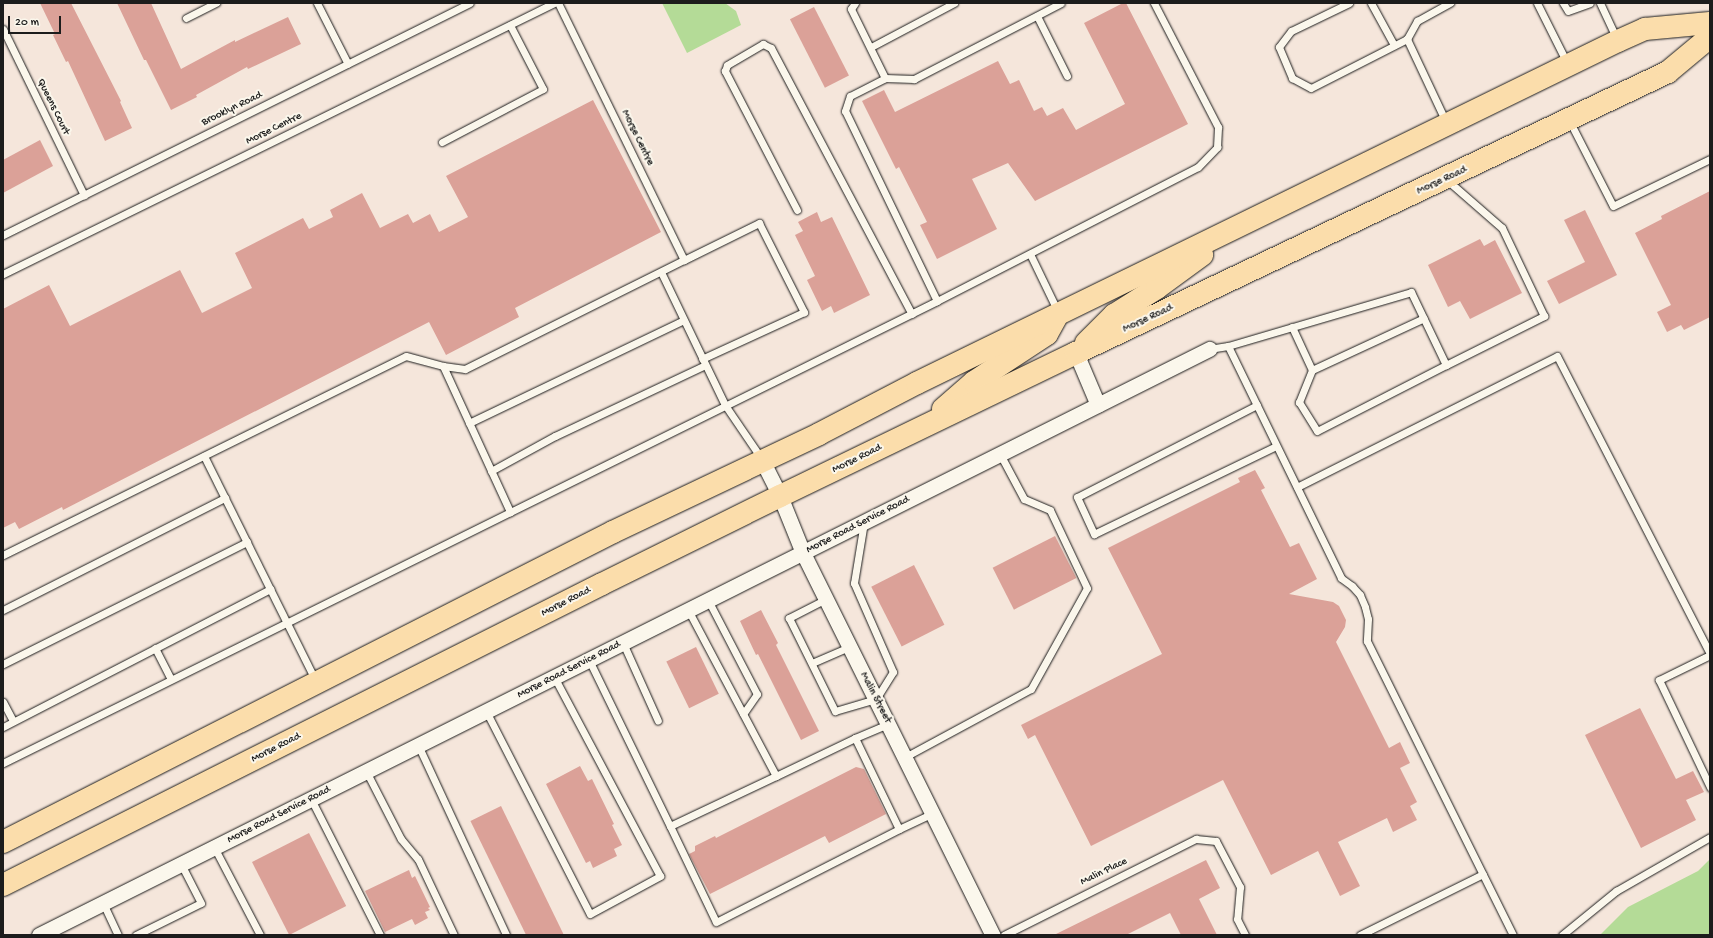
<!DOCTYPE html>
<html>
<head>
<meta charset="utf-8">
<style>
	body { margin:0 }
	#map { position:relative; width:1713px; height:938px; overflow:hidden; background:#f5e6db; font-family:"Gochi Hand",sans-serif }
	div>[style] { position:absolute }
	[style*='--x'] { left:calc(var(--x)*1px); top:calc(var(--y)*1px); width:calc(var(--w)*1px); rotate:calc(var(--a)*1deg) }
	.green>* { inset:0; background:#b4db97 }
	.building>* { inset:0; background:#dba198; transform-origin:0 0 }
	.roads { filter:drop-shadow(0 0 1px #1c1c1c) drop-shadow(0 0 1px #1c1c1c) }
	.lane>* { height:7px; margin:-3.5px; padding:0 3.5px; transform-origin:3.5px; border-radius:3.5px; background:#fbf7ec }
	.street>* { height:15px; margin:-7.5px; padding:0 7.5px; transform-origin:7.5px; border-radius:7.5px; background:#fbf7ec }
	.primary>* { height:22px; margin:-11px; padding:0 11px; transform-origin:11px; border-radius:11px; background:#fbddab }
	span { translate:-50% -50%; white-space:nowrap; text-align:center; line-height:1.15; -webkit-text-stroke:4px #fbf7ec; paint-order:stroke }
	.street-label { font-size:11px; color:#1c1c1c }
	.frame { position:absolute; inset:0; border:4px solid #1c1c1c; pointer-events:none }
	.scale { position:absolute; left:8px; top:16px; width:53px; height:18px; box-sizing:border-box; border:2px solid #1c1c1c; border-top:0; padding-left:5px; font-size:12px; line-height:14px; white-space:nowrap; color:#1c1c1c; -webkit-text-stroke:3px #fbf7ec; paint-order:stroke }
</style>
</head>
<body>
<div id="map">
	<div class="green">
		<div style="clip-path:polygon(662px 3px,725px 3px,736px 11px,741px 25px,687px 53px)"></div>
		<div style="clip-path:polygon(1710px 859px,1710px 935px,1600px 935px,1628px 907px,1698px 871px)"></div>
	</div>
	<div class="building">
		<div style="clip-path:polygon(40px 3px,71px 3px,121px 101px,120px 102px,132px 128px,105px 141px,68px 61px,66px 62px,53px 35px,55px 34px)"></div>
		<div style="clip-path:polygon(117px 3px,151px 3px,181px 69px,235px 40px,235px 42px,288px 17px,301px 44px,248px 69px,247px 67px,196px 95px,197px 97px,171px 110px,146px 60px,144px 60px)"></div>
		<div style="clip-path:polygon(1123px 3px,1126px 3px,1188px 124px,1035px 201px,1008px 163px,972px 179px,997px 229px,937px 259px,920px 225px,927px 222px,899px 167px,896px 169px,862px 101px,884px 90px,895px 112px,998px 61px,1010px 84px,1019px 80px,1034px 111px,1042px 107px,1047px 116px,1063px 108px,1076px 130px,1125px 104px,1084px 23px)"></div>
		<div style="left:814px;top:7px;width:77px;height:27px;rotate:63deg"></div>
		<div style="clip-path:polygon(593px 100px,661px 232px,515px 308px,519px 317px,446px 355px,429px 322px,63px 510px,62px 507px,19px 529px,15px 522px,3px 528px,3px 309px,49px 285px,70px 326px,180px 270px,202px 313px,252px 288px,235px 253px,303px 218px,309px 229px,333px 217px,330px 210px,362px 193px,380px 228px,408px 214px,413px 223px,430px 214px,439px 232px,468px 217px,446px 176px)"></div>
		<div style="clip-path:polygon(40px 140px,53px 166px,3px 193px,3px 160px)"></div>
		<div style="clip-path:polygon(1710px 191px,1710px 317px,1684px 330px,1681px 325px,1667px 332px,1657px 312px,1671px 305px,1635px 233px,1662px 219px,1661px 216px)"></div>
		<div style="clip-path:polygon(1585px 210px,1617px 275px,1559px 304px,1547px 281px,1585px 262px,1564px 220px)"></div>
		<div style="clip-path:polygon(817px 212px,821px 222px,832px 217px,870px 295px,834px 313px,831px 306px,822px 311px,807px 280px,815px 276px,795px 235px,803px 231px,798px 222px)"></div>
		<div style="clip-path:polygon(1480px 239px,1484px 246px,1495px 240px,1522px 293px,1470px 319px,1460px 301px,1448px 307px,1428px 265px)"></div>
		<div style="clip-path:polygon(1255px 470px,1265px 488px,1261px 490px,1290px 547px,1299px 543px,1317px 579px,1289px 594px,1333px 602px,1339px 606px,1346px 620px,1345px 627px,1336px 642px,1389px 748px,1400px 742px,1410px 763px,1400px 768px,1417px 802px,1410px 806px,1417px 820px,1393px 832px,1387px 818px,1338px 842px,1360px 886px,1340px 896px,1318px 851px,1271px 875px,1223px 780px,1091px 846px,1035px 735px,1028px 739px,1021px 725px,1162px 654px,1108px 548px,1240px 482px,1238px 478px)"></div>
		<div style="left:1055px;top:536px;width:47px;height:70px;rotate:63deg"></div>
		<div style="left:914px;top:565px;width:67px;height:48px;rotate:63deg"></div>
		<div style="clip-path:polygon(761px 610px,778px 643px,776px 645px,819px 731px,801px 740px,758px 654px,756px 655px,740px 621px)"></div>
		<div style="left:696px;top:647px;width:52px;height:33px;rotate:64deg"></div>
		<div style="clip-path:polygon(1640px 708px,1676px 779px,1693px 771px,1704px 792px,1686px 800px,1696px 820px,1641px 848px,1585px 735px)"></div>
		<div style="clip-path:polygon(580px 766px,588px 781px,592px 779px,614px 824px,612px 825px,622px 845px,614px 849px,617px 856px,593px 868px,590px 861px,586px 863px,546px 784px)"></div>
		<div style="clip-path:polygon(856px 767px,864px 769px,886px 814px,829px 843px,825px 836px,710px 894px,689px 854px,695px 851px,695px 846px,715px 836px,716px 838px)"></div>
		<div style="left:501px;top:806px;width:144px;height:34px;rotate:64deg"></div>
		<div style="left:309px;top:833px;width:82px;height:64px;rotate:63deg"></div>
		<div style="clip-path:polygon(1206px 860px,1220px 888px,1199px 899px,1217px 935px,1181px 935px,1170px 913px,1126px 935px,1054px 935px)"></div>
		<div style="clip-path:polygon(409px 870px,412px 878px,415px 876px,430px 907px,428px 908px,430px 910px,425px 912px,428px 918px,415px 925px,412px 919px,385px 932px,365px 891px)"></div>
	</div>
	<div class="roads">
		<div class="lane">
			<div style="--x:317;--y:3;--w:68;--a:63.1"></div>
			<div style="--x:855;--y:3;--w:7;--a:124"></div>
			<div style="--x:851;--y:9;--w:77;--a:63.8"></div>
			<div style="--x:1349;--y:3;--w:64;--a:154.2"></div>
			<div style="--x:1291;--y:31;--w:20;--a:127"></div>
			<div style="--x:1279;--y:47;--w:34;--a:67"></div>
			<div style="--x:1292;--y:78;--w:21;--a:28"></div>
			<div style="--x:1311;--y:88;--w:108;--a:-27"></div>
			<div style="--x:1371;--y:3;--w:48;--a:61.3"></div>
			<div style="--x:1537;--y:3;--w:67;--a:63.4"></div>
			<div style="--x:1563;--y:3;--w:9;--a:58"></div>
			<div style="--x:1568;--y:11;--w:23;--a:-20"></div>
			<div style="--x:1600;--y:3;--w:40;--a:65"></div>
			<div style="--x:1037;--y:16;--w:67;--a:63.4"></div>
			<div style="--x:186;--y:18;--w:34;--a:-27"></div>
			<div style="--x:3;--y:29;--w:185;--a:64"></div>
			<div style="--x:871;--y:47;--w:94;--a:-27.9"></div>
			<div style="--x:1446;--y:122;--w:92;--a:-115.2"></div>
			<div style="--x:1407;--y:39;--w:21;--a:-61"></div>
			<div style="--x:1417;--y:21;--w:38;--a:-29"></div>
			<div style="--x:1570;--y:122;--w:94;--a:62.9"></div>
			<div style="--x:1613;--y:206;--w:108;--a:-25.9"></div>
			<div style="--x:442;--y:142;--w:114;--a:-27.7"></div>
			<div style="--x:543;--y:89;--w:72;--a:-117.3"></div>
			<div style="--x:797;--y:210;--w:157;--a:-117.4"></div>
			<div style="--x:725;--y:71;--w:6;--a:-72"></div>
			<div style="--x:727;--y:65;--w:42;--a:-30.3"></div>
			<div style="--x:763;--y:44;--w:9;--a:27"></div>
			<div style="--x:771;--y:48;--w:301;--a:62.1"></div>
			<div style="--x:3;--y:235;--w:521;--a:-26.42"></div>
			<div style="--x:1030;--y:254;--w:64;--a:64.2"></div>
			<div style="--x:684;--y:260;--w:84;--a:-26.3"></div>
			<div style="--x:759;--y:223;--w:100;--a:63.2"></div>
			<div style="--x:804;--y:312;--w:112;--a:155.3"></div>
			<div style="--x:661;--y:272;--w:148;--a:64.3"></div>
			<div style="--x:725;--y:405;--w:64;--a:55.8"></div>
			<div style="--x:3;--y:274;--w:614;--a:-26.19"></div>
			<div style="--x:937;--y:301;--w:211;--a:-115.8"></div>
			<div style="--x:845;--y:111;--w:16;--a:-72"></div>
			<div style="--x:850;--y:96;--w:39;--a:-27"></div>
			<div style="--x:885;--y:78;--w:29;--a:2"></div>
			<div style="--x:914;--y:79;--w:165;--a:-27.3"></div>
			<div style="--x:1292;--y:327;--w:47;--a:65.1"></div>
			<div style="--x:1312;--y:370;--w:35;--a:112"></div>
			<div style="--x:1299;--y:402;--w:34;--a:58"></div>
			<div style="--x:1317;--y:431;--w:145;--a:-27.1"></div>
			<div style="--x:1228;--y:346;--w:191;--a:-16.4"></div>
			<div style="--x:1411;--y:292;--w:81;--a:64.4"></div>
			<div style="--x:1446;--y:365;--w:110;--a:-26.6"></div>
			<div style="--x:1544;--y:316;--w:98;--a:-115.5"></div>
			<div style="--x:1502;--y:228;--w:73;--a:-138.9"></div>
			<div style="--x:1209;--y:349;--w:19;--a:-9"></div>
			<div style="--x:1228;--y:346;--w:258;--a:64"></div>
			<div style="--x:1341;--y:578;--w:14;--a:36"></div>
			<div style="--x:1352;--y:586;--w:12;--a:48"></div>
			<div style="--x:1360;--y:595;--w:13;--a:67"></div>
			<div style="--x:1365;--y:607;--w:12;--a:76"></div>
			<div style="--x:1368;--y:619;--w:22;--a:93"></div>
			<div style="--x:1367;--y:641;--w:328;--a:63.6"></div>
			<div style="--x:443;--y:366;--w:22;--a:8"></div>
			<div style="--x:465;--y:369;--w:245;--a:-26.5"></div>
			<div style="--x:684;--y:260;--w:286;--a:-116.1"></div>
			<div style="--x:1312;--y:370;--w:123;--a:-24.9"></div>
			<div style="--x:1257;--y:405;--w:202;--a:152.9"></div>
			<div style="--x:1077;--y:497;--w:41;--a:65.3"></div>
			<div style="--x:1094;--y:534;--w:202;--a:-25.8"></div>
			<div style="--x:469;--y:423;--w:238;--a:-25.6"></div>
			<div style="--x:204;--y:456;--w:250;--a:63.6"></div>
			<div style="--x:491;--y:471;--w:73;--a:-28.7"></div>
			<div style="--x:555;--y:436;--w:166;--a:-25.3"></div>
			<div style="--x:1297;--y:487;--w:291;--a:-26.7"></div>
			<div style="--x:1557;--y:356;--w:335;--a:62.8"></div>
			<div style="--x:3;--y:555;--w:449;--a:-26.3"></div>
			<div style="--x:406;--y:356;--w:38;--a:15"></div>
			<div style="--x:443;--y:366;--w:161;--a:65.3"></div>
			<div style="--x:826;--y:599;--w:42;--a:152.8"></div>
			<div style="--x:789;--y:618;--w:104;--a:63.7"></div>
			<div style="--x:835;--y:711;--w:43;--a:-16.3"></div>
			<div style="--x:876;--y:699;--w:32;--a:-58"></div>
			<div style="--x:893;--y:672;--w:97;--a:-113.7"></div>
			<div style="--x:854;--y:583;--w:62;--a:-80.7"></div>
			<div style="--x:708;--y:600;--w:106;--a:62.5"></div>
			<div style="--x:757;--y:694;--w:24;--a:125"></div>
			<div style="--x:3;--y:610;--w:249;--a:-26.8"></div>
			<div style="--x:623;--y:643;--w:85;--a:65.8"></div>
			<div style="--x:155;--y:648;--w:35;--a:63"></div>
			<div style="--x:1710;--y:655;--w:57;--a:153.9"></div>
			<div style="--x:1659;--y:680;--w:119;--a:64.5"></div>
			<div style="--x:589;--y:660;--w:185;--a:64"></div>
			<div style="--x:670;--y:826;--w:117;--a:-25.3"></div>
			<div style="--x:776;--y:776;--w:188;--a:-117.9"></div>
			<div style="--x:812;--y:663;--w:40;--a:-23.4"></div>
			<div style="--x:3;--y:664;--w:273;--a:-26.6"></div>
			<div style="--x:3;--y:702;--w:21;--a:62"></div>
			<div style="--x:486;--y:711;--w:228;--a:62.9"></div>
			<div style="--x:590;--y:914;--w:80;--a:-28.5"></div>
			<div style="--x:660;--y:876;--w:225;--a:-118"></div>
			<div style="--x:3;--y:727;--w:301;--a:-27.3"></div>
			<div style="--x:855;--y:738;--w:101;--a:64.2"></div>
			<div style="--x:899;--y:829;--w:38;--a:-25"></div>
			<div style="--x:418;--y:745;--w:209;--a:65.1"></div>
			<div style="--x:905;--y:757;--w:143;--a:-28.4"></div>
			<div style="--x:1031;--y:689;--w:115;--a:-61"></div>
			<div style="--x:1087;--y:588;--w:86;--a:-115.4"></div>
			<div style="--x:1050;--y:510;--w:28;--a:-157"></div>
			<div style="--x:1024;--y:499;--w:51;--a:-118.1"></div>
			<div style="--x:3;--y:763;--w:1042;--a:-26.32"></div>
			<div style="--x:937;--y:301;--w:293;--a:-27.2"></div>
			<div style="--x:1198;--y:167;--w:28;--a:-46"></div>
			<div style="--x:1217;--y:147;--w:20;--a:-87"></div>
			<div style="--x:1218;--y:127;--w:140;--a:-117.3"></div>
			<div style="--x:366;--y:771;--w:76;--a:62.8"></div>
			<div style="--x:401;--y:839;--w:26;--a:50"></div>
			<div style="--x:418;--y:859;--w:84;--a:64.7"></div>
			<div style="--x:776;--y:776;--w:88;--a:-25.7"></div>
			<div style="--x:855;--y:738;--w:36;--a:-23"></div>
			<div style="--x:311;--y:799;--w:153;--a:63.1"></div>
			<div style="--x:670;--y:826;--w:106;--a:64.4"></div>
			<div style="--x:716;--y:922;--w:205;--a:-26.9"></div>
			<div style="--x:214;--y:847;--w:99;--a:62.4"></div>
			<div style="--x:103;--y:903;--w:35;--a:65"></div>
			<div style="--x:136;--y:935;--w:72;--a:-26.2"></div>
			<div style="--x:201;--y:903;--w:44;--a:-117.1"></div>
			<div style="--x:1004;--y:935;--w:215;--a:-26.6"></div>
			<div style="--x:1196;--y:839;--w:20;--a:6"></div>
			<div style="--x:1216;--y:841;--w:52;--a:62.4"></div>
			<div style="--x:1240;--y:887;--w:32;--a:95"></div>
			<div style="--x:1237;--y:919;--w:18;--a:63"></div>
			<div style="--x:1360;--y:935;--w:137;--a:-26.4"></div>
			<div style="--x:1562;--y:935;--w:70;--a:-39.2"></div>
			<div style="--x:1616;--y:891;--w:108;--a:-29.9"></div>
		</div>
		<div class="street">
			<div style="--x:1076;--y:353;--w:56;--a:67.1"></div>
			<div style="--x:762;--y:460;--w:40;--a:63.4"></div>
			<div style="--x:780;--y:496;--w:61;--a:68"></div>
			<div style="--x:803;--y:553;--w:427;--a:63.6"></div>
			<div style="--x:39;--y:935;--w:1309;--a:-26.6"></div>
		</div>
		<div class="primary">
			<div style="--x:1086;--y:343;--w:40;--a:-45"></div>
			<div style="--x:1114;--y:315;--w:51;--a:-32.1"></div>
			<div style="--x:1157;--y:288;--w:56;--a:-36.3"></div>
			<div style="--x:943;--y:409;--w:41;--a:-41.1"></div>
			<div style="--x:974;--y:382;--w:87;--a:-33.3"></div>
			<div style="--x:1047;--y:334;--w:18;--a:-61"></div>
			<div style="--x:3;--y:842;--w:684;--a:-26.94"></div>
			<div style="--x:613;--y:532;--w:228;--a:-25.4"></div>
			<div style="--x:819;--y:434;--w:110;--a:-27.5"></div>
			<div style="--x:917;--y:383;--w:780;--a:-26.01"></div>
			<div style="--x:1618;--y:41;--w:30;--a:-24"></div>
			<div style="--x:1645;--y:29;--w:65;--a:-5.3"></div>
			<div style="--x:3;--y:885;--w:670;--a:-26.68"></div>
			<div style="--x:602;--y:584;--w:199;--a:-26.3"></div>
			<div style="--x:780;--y:496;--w:329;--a:-25.8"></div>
			<div style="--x:1076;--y:353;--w:655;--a:-25.39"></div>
			<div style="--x:1668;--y:72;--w:55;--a:-39.8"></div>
		</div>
	</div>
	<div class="street-label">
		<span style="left:53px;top:107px;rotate:64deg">Queens Court</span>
		<span style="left:232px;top:109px;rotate:-26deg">Brooklyn Road</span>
		<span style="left:274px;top:129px;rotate:-26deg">Morse Centre</span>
		<span style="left:637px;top:138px;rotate:64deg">Morse Centre</span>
		<span style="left:1442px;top:181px;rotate:-25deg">Morse Road</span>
		<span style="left:1148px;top:319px;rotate:-25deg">Morse Road</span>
		<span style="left:857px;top:459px;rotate:-26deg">Morse Road</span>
		<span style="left:858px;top:525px;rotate:-27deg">Morse Road Service Road</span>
		<span style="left:566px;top:602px;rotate:-27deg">Morse Road</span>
		<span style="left:569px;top:670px;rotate:-27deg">Morse Road Service Road</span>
		<span style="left:875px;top:698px;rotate:63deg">Malin Street</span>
		<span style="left:276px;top:748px;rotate:-27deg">Morse Road</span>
		<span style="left:279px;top:815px;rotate:-27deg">Morse Road Service Road</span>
		<span style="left:1104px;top:872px;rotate:-26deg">Malin Place</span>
	</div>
	<div class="frame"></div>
	<div class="scale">20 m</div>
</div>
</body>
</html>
